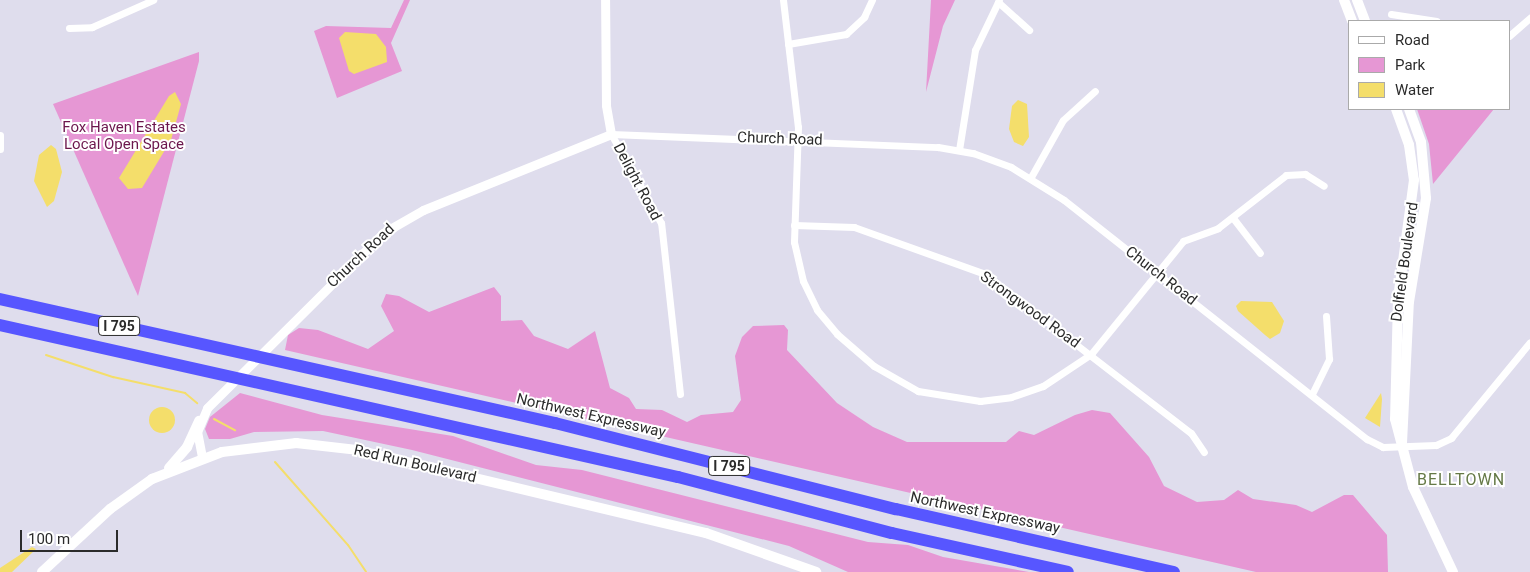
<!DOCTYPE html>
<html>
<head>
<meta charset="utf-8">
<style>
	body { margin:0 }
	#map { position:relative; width:1530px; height:572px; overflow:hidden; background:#dfdded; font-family:Roboto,sans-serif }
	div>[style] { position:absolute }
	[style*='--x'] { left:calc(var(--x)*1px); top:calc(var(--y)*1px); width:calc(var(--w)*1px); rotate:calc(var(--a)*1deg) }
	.green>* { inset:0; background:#e697d4 }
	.water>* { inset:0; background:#f4de6b }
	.round { border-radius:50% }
	.stream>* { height:2px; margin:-1px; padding:0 1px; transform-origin:1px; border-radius:1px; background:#f4de6b }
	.minor>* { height:7px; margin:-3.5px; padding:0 3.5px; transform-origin:3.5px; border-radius:3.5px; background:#fff }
	.tertiary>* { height:9px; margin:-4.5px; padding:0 4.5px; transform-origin:4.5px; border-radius:4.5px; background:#fff }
	.secondary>* { height:10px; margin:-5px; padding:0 5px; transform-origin:5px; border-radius:5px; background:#fff }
	.motorway>* { height:12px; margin:-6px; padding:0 6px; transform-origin:6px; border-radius:6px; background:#5756ff }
	span { translate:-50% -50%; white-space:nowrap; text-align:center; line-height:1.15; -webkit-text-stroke:4px #fff; paint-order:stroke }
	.shield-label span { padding:1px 4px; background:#fff; border:1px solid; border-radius:4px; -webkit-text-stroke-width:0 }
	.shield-label { font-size:14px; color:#2b2b2b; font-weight:700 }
	.park-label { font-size:15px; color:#6c174d }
	.street-label { font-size:15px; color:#2b2b2b }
	.neighbourhood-label { font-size:16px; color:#657946; letter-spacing:1px }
	.legend { position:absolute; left:1348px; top:20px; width:162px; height:90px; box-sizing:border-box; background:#fff; border:1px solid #aaa; margin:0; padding:6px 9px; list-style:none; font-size:15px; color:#2b2b2b }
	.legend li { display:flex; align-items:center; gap:10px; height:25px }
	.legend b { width:25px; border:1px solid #aaa }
	.scale { position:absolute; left:20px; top:530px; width:98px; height:22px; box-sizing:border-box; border:2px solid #2b2b2b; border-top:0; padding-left:6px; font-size:15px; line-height:18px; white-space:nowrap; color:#2b2b2b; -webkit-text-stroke:4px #fff; paint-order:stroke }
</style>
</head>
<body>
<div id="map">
	<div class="green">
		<div style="clip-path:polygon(404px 0,410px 0,391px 43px,402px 71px,337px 98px,314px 31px,326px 26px,391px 28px)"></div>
		<div style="clip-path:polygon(931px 0,955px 0,943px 26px,926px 92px)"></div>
		<div style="clip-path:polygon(199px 52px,199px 61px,138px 296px,53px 104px)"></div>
		<div style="clip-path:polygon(1417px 109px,1494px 109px,1433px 184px,1429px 144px)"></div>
		<div style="clip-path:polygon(494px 287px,501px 296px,501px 321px,522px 320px,534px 336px,568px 349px,595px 331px,610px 388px,629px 398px,636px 409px,662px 410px,687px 422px,701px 415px,733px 412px,741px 400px,735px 356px,742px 337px,753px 326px,784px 325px,788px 330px,787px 350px,837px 403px,873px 427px,907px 442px,1006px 442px,1019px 431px,1034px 435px,1075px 415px,1092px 410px,1110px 413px,1149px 457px,1164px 486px,1197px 502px,1224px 500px,1238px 490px,1253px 499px,1296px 505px,1312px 512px,1344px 495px,1353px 495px,1387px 535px,1388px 572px,1256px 572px,285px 350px,288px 335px,299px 328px,318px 330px,368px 349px,394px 331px,381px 306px,386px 294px,399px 296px,429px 312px)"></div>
		<div style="clip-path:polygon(240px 393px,322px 415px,453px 436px,536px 465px,582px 470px,868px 542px,908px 545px,943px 557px,1029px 572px,848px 572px,789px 546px,412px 450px,323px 431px,254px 432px,230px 439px,209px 439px,205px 429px,210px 417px)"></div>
	</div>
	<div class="water">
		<div style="clip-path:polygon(345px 32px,376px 34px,386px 47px,387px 62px,354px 74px,349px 71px,339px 38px)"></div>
		<div style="clip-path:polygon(175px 92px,181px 104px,171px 140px,142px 188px,128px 189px,119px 178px,169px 96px)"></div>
		<div style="clip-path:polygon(1018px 100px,1027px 104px,1029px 137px,1023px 146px,1014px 142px,1009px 129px,1012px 106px)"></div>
		<div style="clip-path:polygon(51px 145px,56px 149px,62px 172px,54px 201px,47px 207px,34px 181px,39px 155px)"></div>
		<div style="clip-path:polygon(1241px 301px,1272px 302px,1284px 321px,1280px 333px,1270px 339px,1265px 335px,1238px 311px,1236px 306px)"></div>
		<div style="clip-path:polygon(1381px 393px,1382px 399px,1380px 427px,1365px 418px)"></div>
		<div class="round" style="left:149px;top:407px;width:26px;height:26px"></div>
		<div style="clip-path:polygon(32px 547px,36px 549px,12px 572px,0 572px,0 568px)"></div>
	</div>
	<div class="stream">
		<div style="--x:46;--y:355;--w:71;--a:18.2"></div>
		<div style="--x:113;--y:377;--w:74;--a:12.5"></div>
		<div style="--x:185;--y:393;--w:16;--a:40"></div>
		<div style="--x:214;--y:419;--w:24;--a:28"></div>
		<div style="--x:275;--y:462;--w:111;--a:48.7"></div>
		<div style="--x:348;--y:545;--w:32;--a:56"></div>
	</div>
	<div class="minor">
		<div style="--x:783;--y:0;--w:128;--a:83.3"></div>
		<div style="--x:798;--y:127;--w:115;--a:92"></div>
		<div style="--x:794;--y:242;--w:40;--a:77"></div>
		<div style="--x:803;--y:281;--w:32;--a:64"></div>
		<div style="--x:817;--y:310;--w:31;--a:50"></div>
		<div style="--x:837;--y:334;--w:49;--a:40.9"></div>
		<div style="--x:874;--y:366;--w:51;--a:29.6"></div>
		<div style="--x:918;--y:391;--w:63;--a:9.2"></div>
		<div style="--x:980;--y:401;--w:31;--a:-7"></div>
		<div style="--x:1011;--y:397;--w:34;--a:-19"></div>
		<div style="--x:1043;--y:386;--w:58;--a:-33.7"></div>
		<div style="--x:1091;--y:354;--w:146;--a:-50.8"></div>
		<div style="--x:1183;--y:241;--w:37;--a:-20"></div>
		<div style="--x:1218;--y:228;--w:86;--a:-37.9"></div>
		<div style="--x:1286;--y:175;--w:19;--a:-3"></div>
		<div style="--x:1305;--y:174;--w:22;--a:32"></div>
		<div style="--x:998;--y:2;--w:42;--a:42.1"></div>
		<div style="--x:1391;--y:14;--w:46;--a:8.8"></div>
		<div style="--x:69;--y:28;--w:23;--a:-2"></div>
		<div style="--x:92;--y:27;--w:67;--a:-23.9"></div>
		<div style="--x:1509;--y:36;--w:28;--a:-41"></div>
		<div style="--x:788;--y:44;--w:59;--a:-9.8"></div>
		<div style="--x:846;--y:34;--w:25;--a:-43"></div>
		<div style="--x:864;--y:17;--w:19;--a:-65"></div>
		<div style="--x:0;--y:135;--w:14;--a:90"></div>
		<div style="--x:959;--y:150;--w:101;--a:-80.9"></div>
		<div style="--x:975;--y:50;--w:55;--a:-64.4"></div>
		<div style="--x:1031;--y:177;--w:65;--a:-60.7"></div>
		<div style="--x:1063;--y:120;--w:43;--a:-42.2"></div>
		<div style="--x:1233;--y:218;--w:44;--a:52.4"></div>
		<div style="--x:794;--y:225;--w:60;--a:1.9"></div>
		<div style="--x:854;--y:227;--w:139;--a:19.7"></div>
		<div style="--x:985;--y:274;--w:260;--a:37.7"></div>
		<div style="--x:1191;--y:433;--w:23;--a:56"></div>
		<div style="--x:680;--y:394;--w:172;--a:-96.3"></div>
		<div style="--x:661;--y:223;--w:102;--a:-119.3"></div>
		<div style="--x:611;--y:134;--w:327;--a:2.3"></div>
		<div style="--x:938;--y:147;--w:36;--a:10"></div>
		<div style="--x:973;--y:153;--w:40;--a:20.2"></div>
		<div style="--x:1011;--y:167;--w:62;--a:31.9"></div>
		<div style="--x:1064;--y:200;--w:386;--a:38.3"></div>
		<div style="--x:1367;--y:439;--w:18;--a:27"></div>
		<div style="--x:1383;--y:447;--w:53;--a:-2.2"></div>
		<div style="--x:1436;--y:445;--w:17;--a:-25"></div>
		<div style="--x:1451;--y:438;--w:124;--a:-50.5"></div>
		<div style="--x:1312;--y:394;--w:39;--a:-64"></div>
		<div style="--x:1329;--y:359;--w:43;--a:-94"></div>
	</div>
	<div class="tertiary">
		<div style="--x:202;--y:457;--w:25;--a:-101"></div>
		<div style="--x:197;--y:432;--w:26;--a:-67"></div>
		<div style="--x:207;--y:408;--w:248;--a:-44.8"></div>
		<div style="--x:383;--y:233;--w:46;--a:-29.9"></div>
		<div style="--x:423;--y:210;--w:203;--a:-22"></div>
		<div style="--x:611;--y:134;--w:29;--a:-100"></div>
		<div style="--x:606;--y:105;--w:105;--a:-90.5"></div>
	</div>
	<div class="secondary">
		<div style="--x:1344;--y:0;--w:22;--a:69"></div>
		<div style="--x:1357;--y:0;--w:22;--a:69"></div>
		<div style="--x:1396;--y:109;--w:38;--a:70"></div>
		<div style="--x:1409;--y:145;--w:35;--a:82"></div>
		<div style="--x:1414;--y:180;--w:120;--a:97.7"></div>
		<div style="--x:1398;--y:299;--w:120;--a:91.4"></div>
		<div style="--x:1395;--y:419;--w:70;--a:75.2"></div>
		<div style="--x:1413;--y:487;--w:94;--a:64.8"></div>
		<div style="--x:1402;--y:443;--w:141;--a:-87.2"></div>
		<div style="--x:1409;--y:302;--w:105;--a:-80.7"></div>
		<div style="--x:1426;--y:198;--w:56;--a:-95.1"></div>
		<div style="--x:1421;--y:142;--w:35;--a:-110"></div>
		<div style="--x:169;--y:468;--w:28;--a:-49"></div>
		<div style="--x:187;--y:447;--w:29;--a:-65"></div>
		<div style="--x:42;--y:572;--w:93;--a:-42.8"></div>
		<div style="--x:110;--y:509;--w:52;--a:-35.5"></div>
		<div style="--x:152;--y:479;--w:75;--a:-21.1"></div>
		<div style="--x:222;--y:452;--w:75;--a:-6.9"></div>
		<div style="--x:296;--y:443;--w:61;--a:6.5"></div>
		<div style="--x:357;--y:450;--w:359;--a:13.4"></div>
		<div style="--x:706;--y:533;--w:117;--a:19.5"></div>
	</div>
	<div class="motorway">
		<div style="--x:0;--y:299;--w:569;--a:12.59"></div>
		<div style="--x:555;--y:423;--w:352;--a:14.2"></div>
		<div style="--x:896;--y:509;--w:285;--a:12.8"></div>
		<div style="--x:0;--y:325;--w:695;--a:12.64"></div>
		<div style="--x:678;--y:477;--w:221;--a:14.7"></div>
		<div style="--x:892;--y:533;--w:180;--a:12.5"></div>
	</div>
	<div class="shield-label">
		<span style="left:119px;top:326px">I 795</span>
		<span style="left:729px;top:466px">I 795</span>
	</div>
	<div class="park-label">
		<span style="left:124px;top:136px">Fox Haven Estates<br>Local Open Space</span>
	</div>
	<div class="street-label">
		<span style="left:780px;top:139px;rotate:2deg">Church Road</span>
		<span style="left:637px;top:182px;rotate:62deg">Delight Road</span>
		<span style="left:361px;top:256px;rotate:-43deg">Church Road</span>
		<span style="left:1405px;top:262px;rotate:-82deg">Dolfield Boulevard</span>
		<span style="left:1161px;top:276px;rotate:38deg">Church Road</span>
		<span style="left:1030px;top:310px;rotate:36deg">Strongwood Road</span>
		<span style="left:591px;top:416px;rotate:13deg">Northwest Expressway</span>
		<span style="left:415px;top:464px;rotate:13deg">Red Run Boulevard</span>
		<span style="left:985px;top:513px;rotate:12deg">Northwest Expressway</span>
	</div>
	<div class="neighbourhood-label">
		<span style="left:1461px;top:480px">BELLTOWN</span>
	</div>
	<ul class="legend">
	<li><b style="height:6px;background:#fff"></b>Road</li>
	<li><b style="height:14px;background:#e697d4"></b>Park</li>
	<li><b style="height:14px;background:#f4de6b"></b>Water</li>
	</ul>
	<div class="scale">100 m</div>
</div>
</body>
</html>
